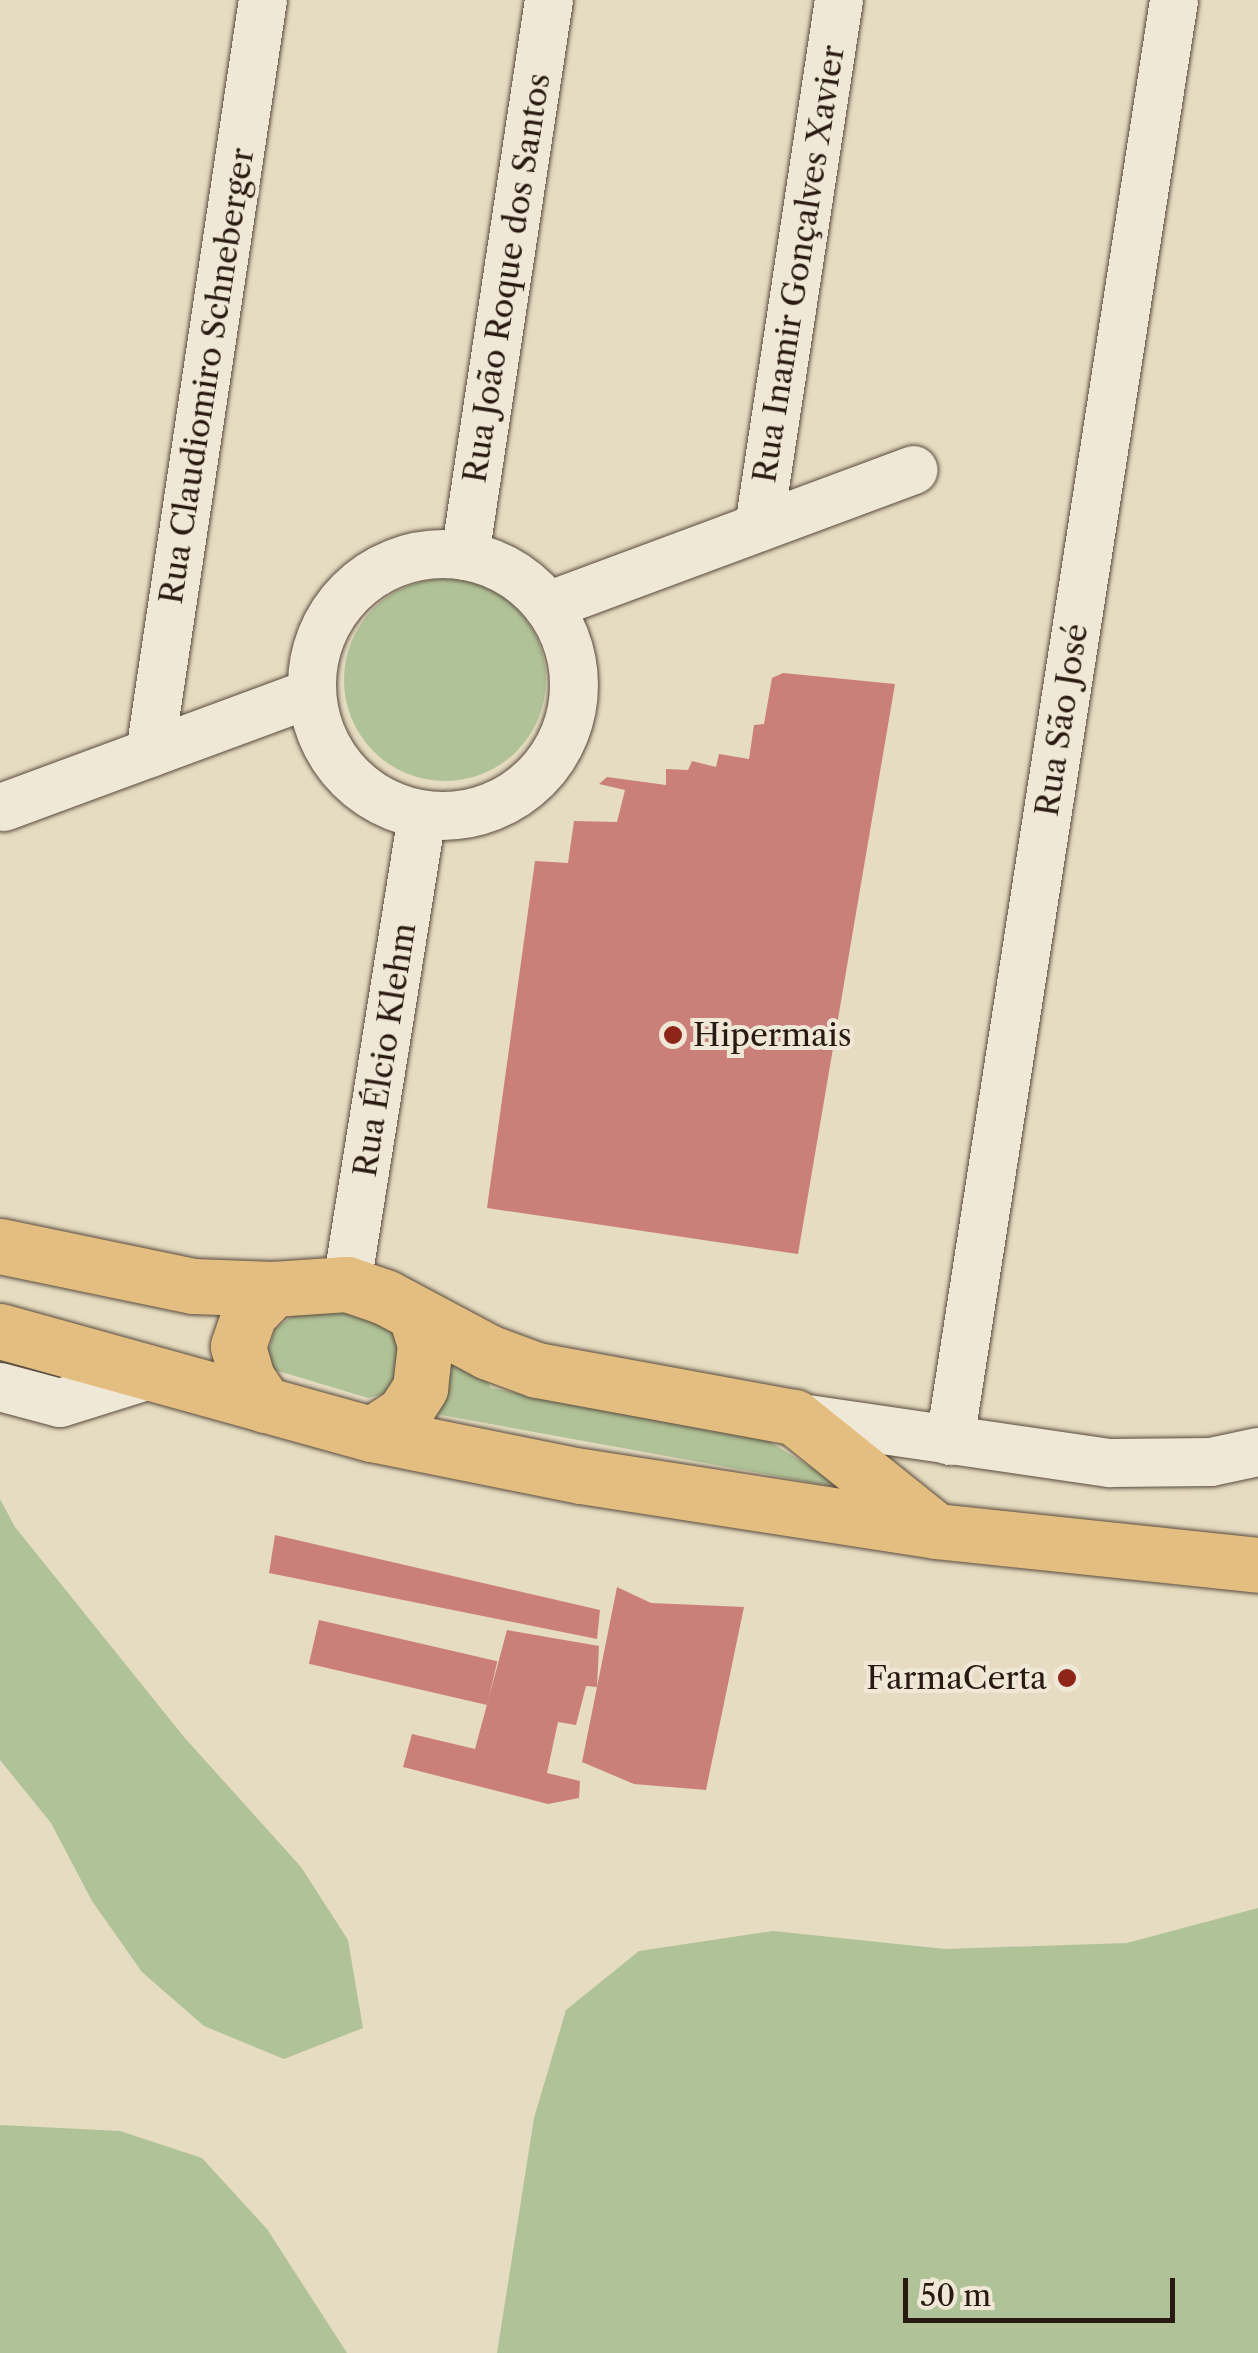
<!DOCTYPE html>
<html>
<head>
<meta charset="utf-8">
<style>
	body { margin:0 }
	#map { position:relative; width:1258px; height:2353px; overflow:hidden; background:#e6dcc1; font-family:"Libre Caslon Text",serif }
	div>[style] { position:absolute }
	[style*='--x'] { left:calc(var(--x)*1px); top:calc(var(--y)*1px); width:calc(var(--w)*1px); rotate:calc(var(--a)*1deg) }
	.green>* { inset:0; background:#b0c297 }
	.round { border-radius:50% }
	.building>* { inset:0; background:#cb7f79; transform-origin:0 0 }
	.roads { filter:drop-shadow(0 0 2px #584a3d) drop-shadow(0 0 2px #584a3d) }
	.minor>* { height:48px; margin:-24px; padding:0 24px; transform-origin:24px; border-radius:24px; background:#efe8d7 }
	.minor>.ring { margin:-24px; padding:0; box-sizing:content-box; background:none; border:48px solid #efe8d7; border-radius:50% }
	.major>* { height:55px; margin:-27.5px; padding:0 27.5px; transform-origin:27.5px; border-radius:27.5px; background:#e3be80 }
	.dots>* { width:28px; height:28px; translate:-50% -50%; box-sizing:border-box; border:5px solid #efe8d7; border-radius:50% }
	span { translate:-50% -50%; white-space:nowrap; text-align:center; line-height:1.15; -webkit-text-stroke:8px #efe8d7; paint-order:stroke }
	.street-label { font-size:32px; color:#291a11 }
	.poi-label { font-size:32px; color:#291a11 }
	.left { translate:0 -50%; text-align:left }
	.right { translate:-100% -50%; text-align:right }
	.scale { position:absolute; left:903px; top:2278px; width:272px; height:45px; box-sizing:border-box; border:5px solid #291a11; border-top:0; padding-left:12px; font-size:30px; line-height:35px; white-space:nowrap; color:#291a11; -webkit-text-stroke:8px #efe8d7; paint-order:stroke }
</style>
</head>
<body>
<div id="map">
	<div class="green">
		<div class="round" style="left:344px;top:579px;width:202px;height:202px"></div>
		<div style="clip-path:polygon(334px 1307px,390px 1330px,405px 1348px,391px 1392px,368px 1398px,275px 1370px,265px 1361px,275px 1329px,295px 1314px)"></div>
		<div style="clip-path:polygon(444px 1343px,482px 1373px,491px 1388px,765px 1439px,847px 1489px,430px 1413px)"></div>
		<div style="clip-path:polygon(0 1499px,15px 1527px,184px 1737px,301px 1867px,348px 1940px,363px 2028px,284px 2059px,204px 2026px,142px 1972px,92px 1901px,51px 1823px,0 1760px)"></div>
		<div style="clip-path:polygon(1258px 1908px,1258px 2353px,497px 2353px,534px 2118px,566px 2010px,639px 1951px,773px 1931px,945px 1949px,1127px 1943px)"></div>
		<div style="clip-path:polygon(0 2125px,120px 2131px,202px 2158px,267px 2229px,347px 2353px,0 2353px)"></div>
	</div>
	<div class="building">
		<div style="clip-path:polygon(783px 673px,895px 684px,798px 1254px,487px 1208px,535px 861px,568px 863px,574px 821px,617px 822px,625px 790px,599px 784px,607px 777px,666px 785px,666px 769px,688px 770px,692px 761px,716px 767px,719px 754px,749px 759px,754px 725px,764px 724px,772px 678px)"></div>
		<div style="clip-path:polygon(275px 1535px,600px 1610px,597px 1639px,269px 1573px)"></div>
		<div style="clip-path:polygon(617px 1587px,651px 1603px,744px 1607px,706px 1790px,634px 1784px,582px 1762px)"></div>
		<div style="left:319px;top:1620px;width:183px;height:45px;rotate:13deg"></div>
		<div style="clip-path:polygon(507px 1630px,599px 1646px,597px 1687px,586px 1686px,576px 1725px,558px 1722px,547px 1773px,580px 1781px,579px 1798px,548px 1804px,403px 1767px,412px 1734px,475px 1749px)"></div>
	</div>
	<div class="roads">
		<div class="minor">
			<div style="--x:759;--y:527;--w:533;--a:-81.37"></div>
			<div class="ring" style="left:312px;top:554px;width:214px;height:214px"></div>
			<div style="--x:465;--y:556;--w:562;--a:-81.41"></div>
			<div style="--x:548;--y:606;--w:390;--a:-20.4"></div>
			<div style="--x:150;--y:753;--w:761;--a:-81.47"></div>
			<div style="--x:4;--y:807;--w:328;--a:-20.3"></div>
			<div style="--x:347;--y:1284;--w:475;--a:-80.9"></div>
			<div style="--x:0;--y:1387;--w:62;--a:14.9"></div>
			<div style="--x:60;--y:1403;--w:97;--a:-17.3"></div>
			<div style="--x:794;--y:1417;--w:320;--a:8.3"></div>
			<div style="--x:1111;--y:1463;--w:100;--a:-0.6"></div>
			<div style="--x:1211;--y:1462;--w:48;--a:-12"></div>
			<div style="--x:950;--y:1441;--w:1458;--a:-81.16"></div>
		</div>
		<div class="major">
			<div style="--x:0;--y:1246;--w:197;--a:11.7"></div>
			<div style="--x:193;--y:1286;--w:80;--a:2.1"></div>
			<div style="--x:273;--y:1289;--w:74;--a:-3.9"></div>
			<div style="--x:347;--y:1284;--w:40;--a:18.9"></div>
			<div style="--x:385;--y:1297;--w:117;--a:28.1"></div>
			<div style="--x:488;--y:1352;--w:52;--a:20.2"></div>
			<div style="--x:537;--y:1370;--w:261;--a:10.4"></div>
			<div style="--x:794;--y:1417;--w:179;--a:38.7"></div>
			<div style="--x:0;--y:1331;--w:386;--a:15.5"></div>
			<div style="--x:372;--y:1434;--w:213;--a:11.4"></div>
			<div style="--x:581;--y:1476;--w:359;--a:8.8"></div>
			<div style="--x:936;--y:1531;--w:324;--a:6"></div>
			<div style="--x:265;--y:1405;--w:32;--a:-124"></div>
			<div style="--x:247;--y:1378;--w:33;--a:-106"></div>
			<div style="--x:238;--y:1346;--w:34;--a:-71"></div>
			<div style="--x:249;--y:1314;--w:35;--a:-46"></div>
			<div style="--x:372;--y:1434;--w:38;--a:-33"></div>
			<div style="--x:404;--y:1413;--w:30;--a:-57"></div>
			<div style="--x:420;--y:1388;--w:43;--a:-83.4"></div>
			<div style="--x:425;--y:1345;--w:28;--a:-107"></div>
		</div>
	</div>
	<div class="dots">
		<div style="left:673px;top:1035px;background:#8f2418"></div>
		<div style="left:1067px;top:1678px;background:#8f2418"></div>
	</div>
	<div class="street-label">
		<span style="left:799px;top:264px;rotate:-81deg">Rua Inamir Gonçalves Xavier</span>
		<span style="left:507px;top:278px;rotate:-81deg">Rua João Roque dos Santos</span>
		<span style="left:207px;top:376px;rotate:-81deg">Rua Claudiomiro Schneberger</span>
		<span style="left:1062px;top:720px;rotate:-81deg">Rua São José</span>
		<span style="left:385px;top:1050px;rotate:-81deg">Rua Élcio Klehm</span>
	</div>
	<div class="poi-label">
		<span class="left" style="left:693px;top:1035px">Hipermais</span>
		<span class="right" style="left:1047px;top:1678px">FarmaCerta</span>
	</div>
	<div class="scale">50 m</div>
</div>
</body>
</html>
